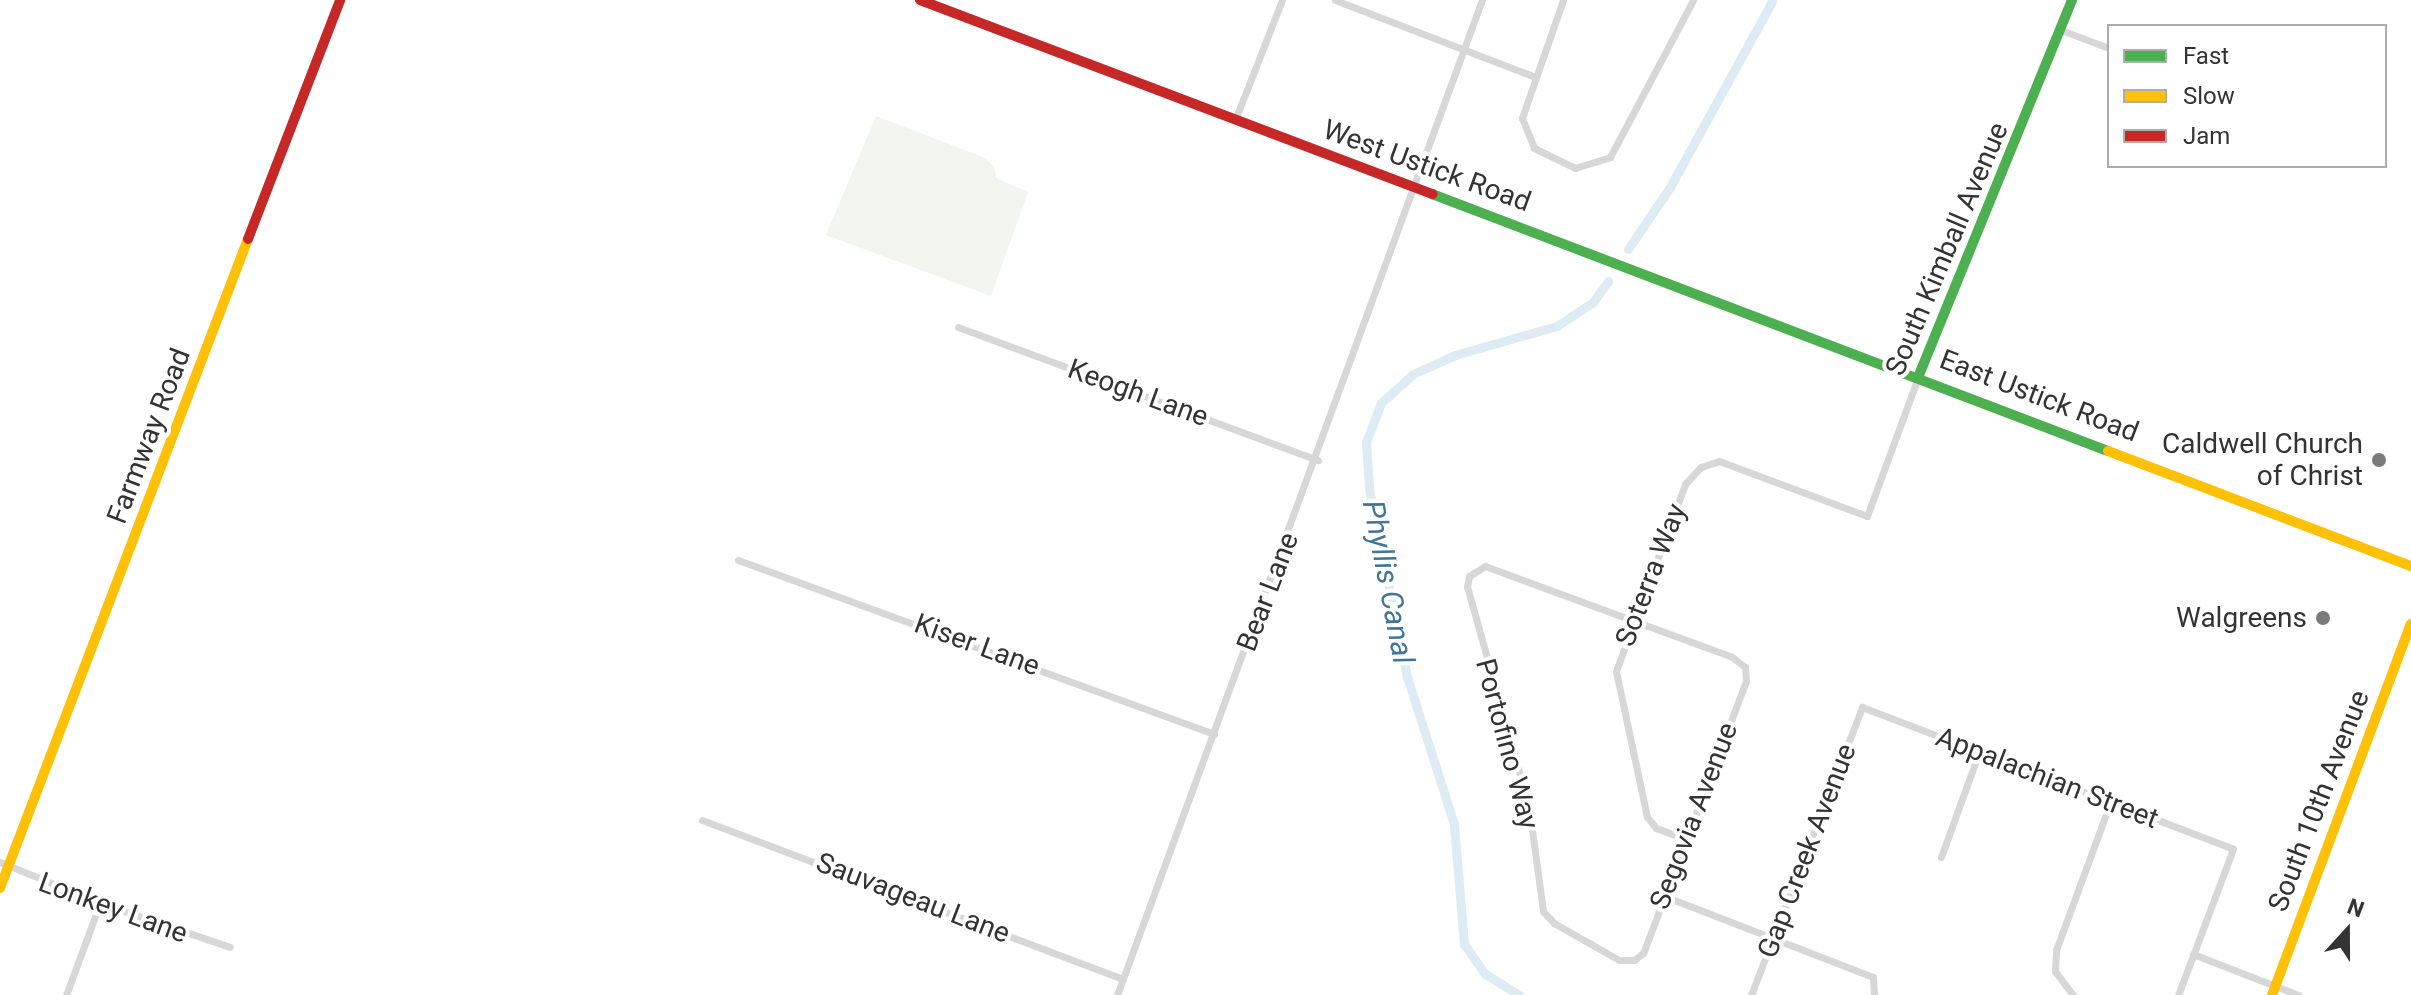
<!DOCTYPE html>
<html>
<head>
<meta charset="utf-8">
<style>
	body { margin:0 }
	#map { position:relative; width:2411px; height:995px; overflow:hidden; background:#fff; font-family:Roboto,sans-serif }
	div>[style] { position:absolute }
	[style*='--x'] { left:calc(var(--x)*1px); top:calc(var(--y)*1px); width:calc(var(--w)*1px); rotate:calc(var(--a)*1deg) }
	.green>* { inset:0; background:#f1f5ed }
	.canal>* { height:9px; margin:-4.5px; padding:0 4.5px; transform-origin:4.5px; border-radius:4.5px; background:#ddebf3 }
	.street>* { height:7px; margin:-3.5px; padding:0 3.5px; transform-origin:3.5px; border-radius:3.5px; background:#d7d7d7 }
	.fast>* { height:10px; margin:-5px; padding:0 5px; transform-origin:5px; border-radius:5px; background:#4caf50 }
	.slow>* { height:10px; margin:-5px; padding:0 5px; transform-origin:5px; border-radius:5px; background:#ffc107 }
	.jam>* { height:10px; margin:-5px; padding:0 5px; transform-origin:5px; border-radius:5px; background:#c62828 }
	.dots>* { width:22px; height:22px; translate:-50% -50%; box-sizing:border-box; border:4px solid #fff; border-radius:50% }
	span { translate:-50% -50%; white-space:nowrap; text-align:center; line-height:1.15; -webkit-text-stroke:8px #fff; paint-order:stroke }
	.street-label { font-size:28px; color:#333 }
	.poi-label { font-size:28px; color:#333 }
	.right { translate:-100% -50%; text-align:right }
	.water-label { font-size:30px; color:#3f7597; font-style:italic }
	.legend { position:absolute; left:2107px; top:24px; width:280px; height:144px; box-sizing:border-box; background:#fff; border:2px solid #adadad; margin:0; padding:10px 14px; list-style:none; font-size:24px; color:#333 }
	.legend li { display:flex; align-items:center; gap:16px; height:40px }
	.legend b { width:40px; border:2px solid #adadad }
	.north { position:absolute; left:2307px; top:891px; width:80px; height:80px; -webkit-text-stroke:6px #fff; paint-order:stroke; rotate:21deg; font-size:22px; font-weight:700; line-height:32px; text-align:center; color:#333 }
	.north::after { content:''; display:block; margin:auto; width:28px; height:36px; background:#333; clip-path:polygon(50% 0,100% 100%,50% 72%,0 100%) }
</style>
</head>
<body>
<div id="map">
	<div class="green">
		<div style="clip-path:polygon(876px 116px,983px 157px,994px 167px,996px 178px,1028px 192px,991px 296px,826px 235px)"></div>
	</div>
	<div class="canal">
		<div style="--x:1628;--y:249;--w:75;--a:-55.9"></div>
		<div style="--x:1670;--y:187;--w:213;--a:-61.2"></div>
		<div style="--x:1519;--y:995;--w:40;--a:-148"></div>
		<div style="--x:1485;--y:974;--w:37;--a:-125"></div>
		<div style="--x:1464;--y:944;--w:120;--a:-94.8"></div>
		<div style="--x:1454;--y:824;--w:154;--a:-107.7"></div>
		<div style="--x:1407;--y:677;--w:193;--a:-101.4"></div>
		<div style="--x:1369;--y:488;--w:46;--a:-93.7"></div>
		<div style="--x:1366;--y:442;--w:42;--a:-69"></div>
		<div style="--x:1381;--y:403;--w:43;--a:-42.2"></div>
		<div style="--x:1413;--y:374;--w:46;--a:-24.3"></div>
		<div style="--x:1455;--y:355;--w:106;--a:-15.9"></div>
		<div style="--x:1557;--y:326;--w:43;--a:-33.7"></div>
		<div style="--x:1593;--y:302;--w:26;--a:-54"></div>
	</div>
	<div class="street">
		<div style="--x:1335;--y:0;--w:212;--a:21"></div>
		<div style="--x:1563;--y:0;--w:125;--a:109.2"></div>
		<div style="--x:1522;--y:118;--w:32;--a:68"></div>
		<div style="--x:1534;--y:148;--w:46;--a:26"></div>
		<div style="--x:1575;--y:168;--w:37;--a:-17"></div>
		<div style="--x:1610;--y:157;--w:178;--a:-62.1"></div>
		<div style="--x:2061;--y:30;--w:51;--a:20.6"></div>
		<div style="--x:1235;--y:120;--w:129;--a:-68.6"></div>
		<div style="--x:958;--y:327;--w:384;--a:20.3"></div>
		<div style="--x:738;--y:560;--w:507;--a:20.08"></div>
		<div style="--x:1485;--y:566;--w:263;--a:20.2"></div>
		<div style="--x:1732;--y:657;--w:16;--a:38"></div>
		<div style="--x:1745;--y:667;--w:14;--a:86"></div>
		<div style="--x:1746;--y:681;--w:291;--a:110.7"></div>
		<div style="--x:1643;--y:953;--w:11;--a:142"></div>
		<div style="--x:1634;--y:960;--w:15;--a:180"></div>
		<div style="--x:1619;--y:960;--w:75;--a:-150.4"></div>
		<div style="--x:1554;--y:923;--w:16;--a:-133"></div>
		<div style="--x:1543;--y:911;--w:105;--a:-97.7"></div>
		<div style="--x:1529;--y:807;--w:229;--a:-105.7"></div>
		<div style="--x:1467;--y:587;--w:11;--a:-80"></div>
		<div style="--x:1469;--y:576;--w:19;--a:-32"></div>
		<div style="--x:702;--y:820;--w:450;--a:20.7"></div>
		<div style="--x:1685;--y:839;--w:31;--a:-159"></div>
		<div style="--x:1656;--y:828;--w:14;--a:-129"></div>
		<div style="--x:1647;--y:817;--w:149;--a:-102"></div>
		<div style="--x:1616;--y:671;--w:199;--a:-69.7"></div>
		<div style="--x:1685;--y:484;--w:23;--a:-47"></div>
		<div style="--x:1701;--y:467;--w:19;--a:-18"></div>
		<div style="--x:1719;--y:461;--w:158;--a:20.4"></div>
		<div style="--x:1867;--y:516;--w:150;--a:-69.8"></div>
		<div style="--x:1941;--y:857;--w:112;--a:-70.1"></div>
		<div style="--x:0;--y:862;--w:108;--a:22.3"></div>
		<div style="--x:100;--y:903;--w:137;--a:18.7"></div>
		<div style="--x:1664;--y:896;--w:224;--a:21.2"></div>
		<div style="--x:1873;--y:977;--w:18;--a:87"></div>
		<div style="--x:2193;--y:954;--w:113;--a:21.3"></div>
		<div style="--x:66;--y:995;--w:98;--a:-69.7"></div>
		<div style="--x:1117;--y:995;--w:1060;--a:-69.86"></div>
		<div style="--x:1751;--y:995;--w:309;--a:-68.9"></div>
		<div style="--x:1862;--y:707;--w:397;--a:20.9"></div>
		<div style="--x:2233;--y:849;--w:156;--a:110.6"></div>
		<div style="--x:2073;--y:995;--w:30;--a:-127"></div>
		<div style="--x:2055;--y:971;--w:21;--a:-87"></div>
		<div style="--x:2056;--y:950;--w:157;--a:-69.8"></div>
	</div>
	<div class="fast">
		<div style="--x:1432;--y:194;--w:723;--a:20.82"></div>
		<div style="--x:1919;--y:375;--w:405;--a:-67.8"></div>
	</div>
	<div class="slow">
		<div style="--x:2108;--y:451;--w:324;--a:20.8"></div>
		<div style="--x:0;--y:888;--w:695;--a:-69.09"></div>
		<div style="--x:2272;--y:995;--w:396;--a:-69.5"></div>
	</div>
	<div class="jam">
		<div style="--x:920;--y:0;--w:548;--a:20.75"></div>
		<div style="--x:248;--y:239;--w:256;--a:-68.9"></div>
	</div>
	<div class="dots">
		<div style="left:2379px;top:460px;background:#7a7a7a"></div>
		<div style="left:2323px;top:618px;background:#7a7a7a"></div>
	</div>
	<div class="street-label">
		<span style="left:1427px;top:166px;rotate:20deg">West Ustick Road</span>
		<span style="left:1947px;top:249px;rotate:-67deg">South Kimball Avenue</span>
		<span style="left:1138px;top:393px;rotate:20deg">Keogh Lane</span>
		<span style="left:2039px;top:396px;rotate:21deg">East Ustick Road</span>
		<span style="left:149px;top:436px;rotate:-69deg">Farmway Road</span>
		<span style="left:1651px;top:575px;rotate:-69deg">Soterra Way</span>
		<span style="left:1268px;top:592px;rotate:-69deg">Bear Lane</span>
		<span style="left:977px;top:645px;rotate:20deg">Kiser Lane</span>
		<span style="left:1507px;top:744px;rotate:75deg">Portofino Way</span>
		<span style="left:2047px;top:778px;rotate:21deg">Appalachian Street</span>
		<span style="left:2319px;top:801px;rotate:-69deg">South 10th Avenue</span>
		<span style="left:1694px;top:816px;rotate:-69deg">Segovia Avenue</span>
		<span style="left:1807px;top:851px;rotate:-69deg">Gap Creek Avenue</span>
		<span style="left:913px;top:898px;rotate:21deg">Sauvageau Lane</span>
		<span style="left:113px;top:908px;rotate:20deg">Lonkey Lane</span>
	</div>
	<div class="poi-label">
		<span class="right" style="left:2363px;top:460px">Caldwell Church<br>of Christ</span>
		<span class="right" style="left:2307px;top:618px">Walgreens</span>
	</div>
	<div class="water-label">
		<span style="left:1388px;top:582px;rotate:79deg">Phyllis Canal</span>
	</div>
	<ul class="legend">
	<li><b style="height:10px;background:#4caf50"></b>Fast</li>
	<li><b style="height:10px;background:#ffc107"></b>Slow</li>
	<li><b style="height:10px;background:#c62828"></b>Jam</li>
	</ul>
	<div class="north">N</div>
</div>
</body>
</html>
